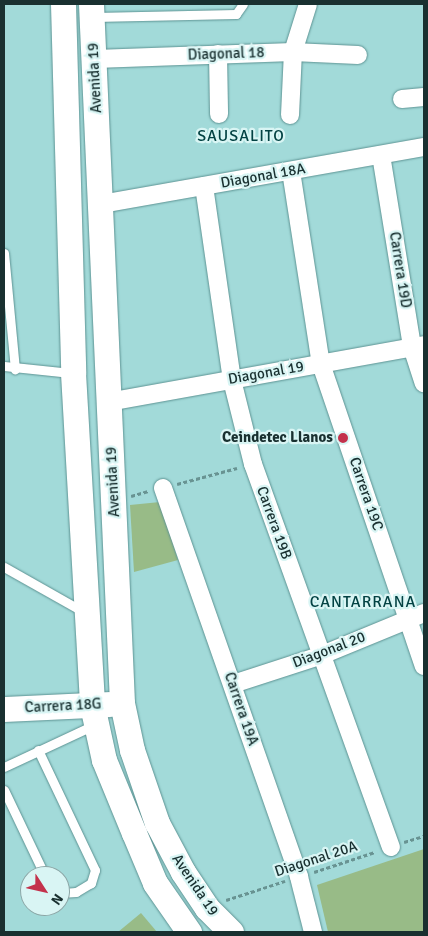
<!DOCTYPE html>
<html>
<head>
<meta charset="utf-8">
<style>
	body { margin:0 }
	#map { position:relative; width:428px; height:936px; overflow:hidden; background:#a2dad9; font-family:Signika,sans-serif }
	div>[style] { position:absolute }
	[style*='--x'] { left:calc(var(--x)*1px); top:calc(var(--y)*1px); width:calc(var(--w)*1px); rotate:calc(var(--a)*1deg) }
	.green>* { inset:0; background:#98bb87 }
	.path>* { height:2.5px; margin-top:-1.25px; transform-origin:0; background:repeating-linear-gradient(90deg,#689392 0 4px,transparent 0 6.5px) }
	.roads { filter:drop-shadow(0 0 1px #5d9393) drop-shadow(0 0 1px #5d9393) }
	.lane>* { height:9px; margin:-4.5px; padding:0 4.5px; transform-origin:4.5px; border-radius:4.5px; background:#fff }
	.street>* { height:18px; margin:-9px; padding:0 9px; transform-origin:9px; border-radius:9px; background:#fff }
	.secondary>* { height:25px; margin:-12.5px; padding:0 12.5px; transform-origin:12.5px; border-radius:12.5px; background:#fff }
	.dots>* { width:14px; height:14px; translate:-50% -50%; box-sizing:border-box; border:2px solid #d9f5f4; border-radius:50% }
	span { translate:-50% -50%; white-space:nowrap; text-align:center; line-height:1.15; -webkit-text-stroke:4.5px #d9f5f4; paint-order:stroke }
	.street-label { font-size:15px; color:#193030 }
	.poi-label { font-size:15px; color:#193030; font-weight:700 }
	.right { translate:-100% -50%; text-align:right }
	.neighbourhood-label { font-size:16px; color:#034243; letter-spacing:1px }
	.frame { position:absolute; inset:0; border:5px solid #193030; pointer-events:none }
	.north { position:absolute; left:20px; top:866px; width:50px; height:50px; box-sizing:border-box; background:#d9f5f4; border:1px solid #8ca6a6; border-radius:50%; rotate:125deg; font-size:14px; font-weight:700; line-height:20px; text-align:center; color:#193030 }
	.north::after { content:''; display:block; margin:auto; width:18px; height:22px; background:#c3324c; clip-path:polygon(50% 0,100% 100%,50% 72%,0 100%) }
</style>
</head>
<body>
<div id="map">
	<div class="green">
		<div style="clip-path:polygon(160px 502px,178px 560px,134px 572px,130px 505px)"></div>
		<div style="clip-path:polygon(424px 849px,424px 932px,328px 932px,317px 885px)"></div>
		<div style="clip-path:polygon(141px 913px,157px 932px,118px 932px)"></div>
	</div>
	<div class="path">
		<div style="--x:177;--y:484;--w:62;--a:-14.9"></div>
		<div style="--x:131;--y:496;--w:18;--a:-16"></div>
		<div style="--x:404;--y:842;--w:21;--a:-17"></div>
		<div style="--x:314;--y:872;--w:64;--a:-18.2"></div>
		<div style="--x:226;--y:900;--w:62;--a:-17.9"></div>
	</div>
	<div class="roads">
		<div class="lane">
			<div style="--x:94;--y:17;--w:142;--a:-1.2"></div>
			<div style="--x:236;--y:14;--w:12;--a:-55"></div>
			<div style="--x:4;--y:253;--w:117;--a:84.6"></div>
			<div style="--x:4;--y:366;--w:67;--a:6"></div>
			<div style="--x:4;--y:567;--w:92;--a:29.4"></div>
			<div style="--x:38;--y:750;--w:133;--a:64.6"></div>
			<div style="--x:95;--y:870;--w:14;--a:107"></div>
			<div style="--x:91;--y:883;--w:17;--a:149"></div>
			<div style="--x:76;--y:892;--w:16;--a:176"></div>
			<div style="--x:4;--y:767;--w:99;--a:-25"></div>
			<div style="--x:4;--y:790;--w:95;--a:64.5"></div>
		</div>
		<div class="street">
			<div style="--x:218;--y:54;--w:60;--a:89"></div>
			<div style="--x:95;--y:59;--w:198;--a:-2"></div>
			<div style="--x:293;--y:52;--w:65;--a:2.6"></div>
			<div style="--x:402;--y:99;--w:22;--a:-5"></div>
			<div style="--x:290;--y:115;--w:63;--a:-87.3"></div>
			<div style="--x:293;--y:52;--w:50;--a:-72.6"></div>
			<div style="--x:381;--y:155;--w:194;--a:80.8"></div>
			<div style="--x:412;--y:347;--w:38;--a:72"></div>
			<div style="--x:291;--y:171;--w:195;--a:81.2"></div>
			<div style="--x:321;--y:364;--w:319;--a:71.2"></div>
			<div style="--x:204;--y:186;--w:196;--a:81.8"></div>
			<div style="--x:232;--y:380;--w:87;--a:76"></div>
			<div style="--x:253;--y:464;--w:407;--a:70.2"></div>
			<div style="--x:101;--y:204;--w:328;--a:-10"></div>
			<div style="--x:108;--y:402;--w:321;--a:-10.2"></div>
			<div style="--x:163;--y:488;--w:412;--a:70.7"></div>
			<div style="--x:299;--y:877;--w:57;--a:75.7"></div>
			<div style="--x:233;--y:684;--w:94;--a:-18"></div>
			<div style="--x:322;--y:655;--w:110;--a:-22.4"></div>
		</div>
		<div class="secondary">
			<div style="--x:63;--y:4;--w:369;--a:88.4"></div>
			<div style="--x:73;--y:373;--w:333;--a:86.7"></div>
			<div style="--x:92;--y:705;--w:56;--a:77.7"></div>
			<div style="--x:104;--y:760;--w:79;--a:67.7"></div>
			<div style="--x:134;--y:833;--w:54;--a:67.2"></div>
			<div style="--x:155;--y:883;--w:60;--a:55.2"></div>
			<div style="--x:91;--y:4;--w:700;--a:87.46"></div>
			<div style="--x:122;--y:703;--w:48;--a:78"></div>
			<div style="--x:132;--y:750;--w:77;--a:71.1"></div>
			<div style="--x:157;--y:823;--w:55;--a:62"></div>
			<div style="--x:183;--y:872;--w:43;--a:56.3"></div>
			<div style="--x:207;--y:908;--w:34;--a:45"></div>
			<div style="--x:4;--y:709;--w:105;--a:-2.7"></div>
		</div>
	</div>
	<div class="dots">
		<div style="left:343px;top:438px;background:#c3324c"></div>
	</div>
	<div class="street-label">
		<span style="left:226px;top:54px;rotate:-2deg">Diagonal 18</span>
		<span style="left:95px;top:78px;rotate:-93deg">Avenida 19</span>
		<span style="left:263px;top:176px;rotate:-10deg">Diagonal 18A</span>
		<span style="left:400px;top:270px;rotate:81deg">Carrera 19D</span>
		<span style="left:266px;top:373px;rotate:-10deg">Diagonal 19</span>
		<span style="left:113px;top:482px;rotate:-93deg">Avenida 19</span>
		<span style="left:366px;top:494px;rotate:71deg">Carrera 19C</span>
		<span style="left:274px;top:523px;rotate:70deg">Carrera 19B</span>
		<span style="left:329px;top:650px;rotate:-21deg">Diagonal 20</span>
		<span style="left:63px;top:706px;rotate:-3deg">Carrera 18G</span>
		<span style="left:241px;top:709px;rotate:71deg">Carrera 19A</span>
		<span style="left:316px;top:859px;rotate:-18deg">Diagonal 20A</span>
		<span style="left:195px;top:885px;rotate:56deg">Avenida 19</span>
	</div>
	<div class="poi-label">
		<span class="right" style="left:333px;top:438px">Ceindetec Llanos</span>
	</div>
	<div class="neighbourhood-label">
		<span style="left:241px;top:136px">SAUSALITO</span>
		<span style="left:363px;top:602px">CANTARRANA</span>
	</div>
	<div class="frame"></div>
	<div class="north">N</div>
</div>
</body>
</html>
